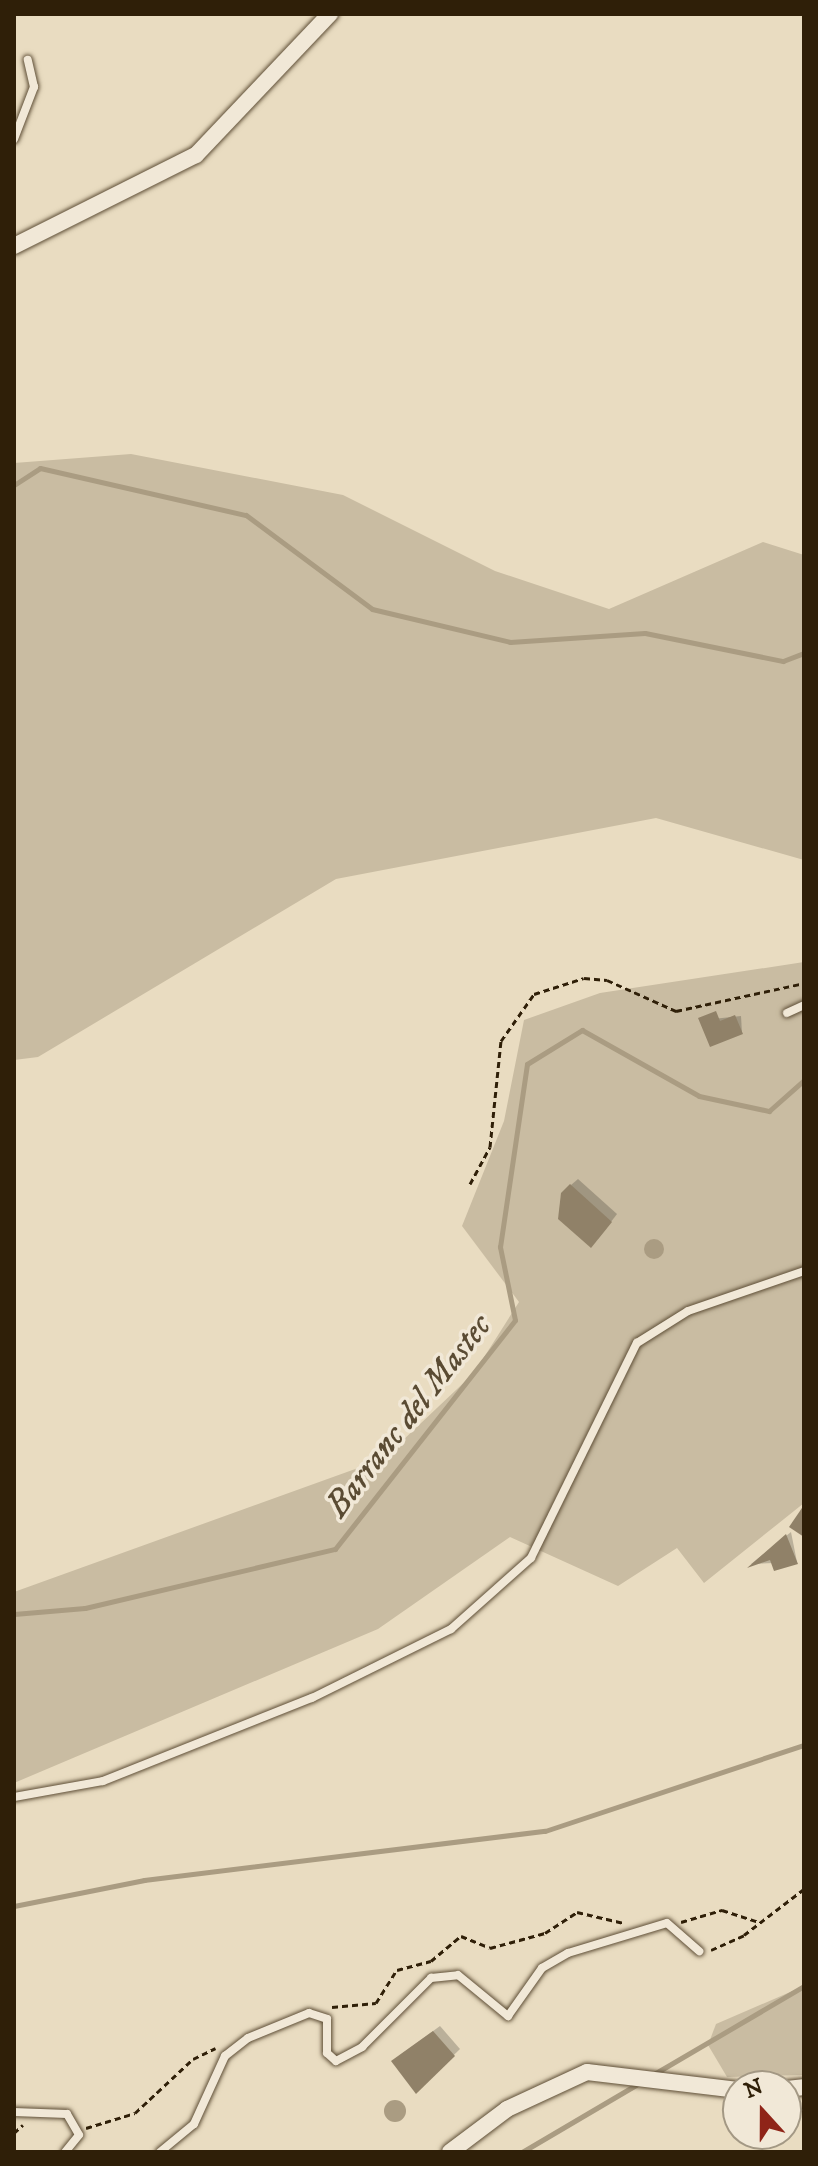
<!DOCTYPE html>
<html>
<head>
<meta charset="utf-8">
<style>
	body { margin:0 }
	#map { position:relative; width:818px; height:2166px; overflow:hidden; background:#e9dcc1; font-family:"IM FELL DW Pica",serif }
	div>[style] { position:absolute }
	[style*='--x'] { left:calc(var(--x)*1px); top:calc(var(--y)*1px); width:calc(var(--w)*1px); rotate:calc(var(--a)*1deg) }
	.green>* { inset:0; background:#c9bca2 }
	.water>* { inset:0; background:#aa9c82 }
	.round { border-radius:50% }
	.shadow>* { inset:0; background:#0003 }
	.stream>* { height:5px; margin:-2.5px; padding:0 2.5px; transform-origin:2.5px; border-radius:2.5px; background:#aa9c82 }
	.building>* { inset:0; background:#908168 }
	.path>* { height:3px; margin-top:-1.5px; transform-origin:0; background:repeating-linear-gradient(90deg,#2f1f08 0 6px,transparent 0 10px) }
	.roads { filter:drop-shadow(0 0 2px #5e4e36) drop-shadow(0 0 2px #5e4e36) }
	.lane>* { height:8px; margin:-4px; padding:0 4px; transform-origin:4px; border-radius:4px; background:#f1e8d7 }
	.street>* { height:16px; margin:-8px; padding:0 8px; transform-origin:8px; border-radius:8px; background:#f1e8d7 }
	span { translate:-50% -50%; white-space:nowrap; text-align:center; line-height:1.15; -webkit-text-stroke:7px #f1e8d7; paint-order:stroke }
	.water-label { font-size:34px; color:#5a4b33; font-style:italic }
	.frame { position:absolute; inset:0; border:16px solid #2f1f08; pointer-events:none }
	.north { position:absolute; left:722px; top:2070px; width:80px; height:80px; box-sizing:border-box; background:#f1e8d7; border:2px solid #a39884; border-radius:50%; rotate:339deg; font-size:22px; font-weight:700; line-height:32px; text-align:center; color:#2f1f08 }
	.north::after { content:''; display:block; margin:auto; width:28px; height:36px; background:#8f2418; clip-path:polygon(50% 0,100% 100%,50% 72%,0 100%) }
</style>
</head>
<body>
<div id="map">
	<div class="green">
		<div style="clip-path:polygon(131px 454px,343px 495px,495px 571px,609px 609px,763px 542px,804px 555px,804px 860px,656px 818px,336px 879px,38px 1057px,14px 1060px,14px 463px)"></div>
		<div style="clip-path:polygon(804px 962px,804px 1503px,704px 1583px,677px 1548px,618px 1586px,510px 1537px,378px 1629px,14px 1783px,14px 1592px,383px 1459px,474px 1373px,519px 1302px,462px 1226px,504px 1121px,524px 1020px,600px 993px)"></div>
		<div style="clip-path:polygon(804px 1986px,804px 2075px,727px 2077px,708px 2045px,716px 2024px)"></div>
	</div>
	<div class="water">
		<div class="round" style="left:644px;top:1239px;width:20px;height:20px"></div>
		<div class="round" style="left:384px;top:2100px;width:22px;height:22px"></div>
	</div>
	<div class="shadow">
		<div style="clip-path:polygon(741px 1016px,742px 1033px,703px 1020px)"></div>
		<div style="clip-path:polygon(578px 1179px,617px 1214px,598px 1239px,571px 1185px)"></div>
		<div style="clip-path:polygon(791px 1532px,797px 1562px,751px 1564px)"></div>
		<div style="clip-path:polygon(440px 2026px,460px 2049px,417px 2091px,400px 2055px)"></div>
	</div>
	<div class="stream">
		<div style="--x:14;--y:485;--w:31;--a:-33"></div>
		<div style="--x:40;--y:468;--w:211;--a:12.9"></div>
		<div style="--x:246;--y:515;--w:157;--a:36.7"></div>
		<div style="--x:372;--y:609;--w:142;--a:13.4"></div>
		<div style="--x:510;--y:642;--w:135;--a:-3.8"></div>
		<div style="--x:645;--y:633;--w:141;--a:11.5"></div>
		<div style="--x:783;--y:661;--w:22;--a:-21"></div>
		<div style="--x:14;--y:1614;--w:71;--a:-4.8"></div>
		<div style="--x:85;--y:1608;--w:257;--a:-13.3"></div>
		<div style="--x:335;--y:1549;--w:291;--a:-51.8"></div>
		<div style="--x:515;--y:1320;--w:75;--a:-101.6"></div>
		<div style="--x:500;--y:1247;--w:185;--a:-81.6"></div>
		<div style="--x:527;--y:1064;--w:65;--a:-31.7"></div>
		<div style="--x:582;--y:1030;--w:134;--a:29.4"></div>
		<div style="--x:699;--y:1096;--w:72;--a:12.1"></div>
		<div style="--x:769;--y:1111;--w:47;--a:-41.5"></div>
		<div style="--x:14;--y:1906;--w:133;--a:-11.3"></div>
		<div style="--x:144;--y:1880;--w:404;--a:-7"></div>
		<div style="--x:545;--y:1831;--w:273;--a:-18.4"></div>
		<div style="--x:654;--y:2074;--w:174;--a:-30.4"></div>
		<div style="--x:522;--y:2152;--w:136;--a:-30.5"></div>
	</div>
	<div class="building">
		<div style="clip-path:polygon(716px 1011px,720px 1021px,735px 1015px,743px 1034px,710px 1047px,698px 1018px)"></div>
		<div style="clip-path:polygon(570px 1184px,612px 1222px,591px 1248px,558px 1219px,561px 1193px)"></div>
		<div style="clip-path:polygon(804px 1505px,804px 1537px,789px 1527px)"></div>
		<div style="clip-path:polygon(786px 1534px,798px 1564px,774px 1571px,770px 1560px,747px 1568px)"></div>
		<div style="clip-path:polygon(433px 2031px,455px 2056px,416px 2094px,391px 2061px)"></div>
	</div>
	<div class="path">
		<div style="--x:470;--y:1184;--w:42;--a:-61.6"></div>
		<div style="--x:490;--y:1147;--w:107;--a:-84.1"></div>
		<div style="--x:501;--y:1041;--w:57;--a:-54.9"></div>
		<div style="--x:534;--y:994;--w:52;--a:-17.7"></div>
		<div style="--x:584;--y:978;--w:23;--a:5"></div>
		<div style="--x:607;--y:980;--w:76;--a:24.2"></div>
		<div style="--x:676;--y:1011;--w:131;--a:-12.3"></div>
		<div style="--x:681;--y:1922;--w:43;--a:-16.3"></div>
		<div style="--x:722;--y:1910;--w:40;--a:18"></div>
		<div style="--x:711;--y:1950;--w:36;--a:-24"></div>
		<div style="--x:744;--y:1935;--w:76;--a:-37.5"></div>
		<div style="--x:332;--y:2007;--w:44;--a:-5.2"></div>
		<div style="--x:376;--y:2003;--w:39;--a:-58"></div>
		<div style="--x:397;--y:1970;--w:35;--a:-15"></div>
		<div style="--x:431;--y:1961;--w:39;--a:-40"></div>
		<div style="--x:461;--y:1936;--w:31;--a:22"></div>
		<div style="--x:490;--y:1948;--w:57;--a:-15.3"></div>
		<div style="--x:545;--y:1933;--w:38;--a:-33"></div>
		<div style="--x:577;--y:1912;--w:48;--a:13.2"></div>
		<div style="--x:86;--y:2128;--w:51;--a:-17"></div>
		<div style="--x:135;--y:2113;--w:79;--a:-43"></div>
		<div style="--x:193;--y:2059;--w:25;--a:-26"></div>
		<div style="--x:14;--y:2133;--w:12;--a:-42"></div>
	</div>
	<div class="roads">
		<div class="lane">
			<div style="--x:14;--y:139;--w:56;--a:-69"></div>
			<div style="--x:34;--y:87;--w:28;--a:-103"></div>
			<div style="--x:787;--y:1013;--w:19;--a:-25"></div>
			<div style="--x:14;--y:1797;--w:90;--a:-10.2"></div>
			<div style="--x:103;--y:1781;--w:225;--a:-21.7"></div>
			<div style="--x:312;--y:1698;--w:155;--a:-26.4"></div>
			<div style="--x:451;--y:1629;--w:107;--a:-41.6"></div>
			<div style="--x:531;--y:1558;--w:240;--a:-63.8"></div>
			<div style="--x:637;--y:1343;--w:60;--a:-32.1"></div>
			<div style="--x:688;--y:1311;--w:123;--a:-19"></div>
			<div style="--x:14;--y:2112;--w:53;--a:2.2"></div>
			<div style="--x:67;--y:2114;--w:24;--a:60"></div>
			<div style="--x:79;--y:2135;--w:22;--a:129"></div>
			<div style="--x:160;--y:2152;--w:44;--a:-39.5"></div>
			<div style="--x:194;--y:2124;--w:75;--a:-65.5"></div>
			<div style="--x:225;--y:2056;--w:29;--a:-38"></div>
			<div style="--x:248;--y:2038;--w:66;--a:-22.3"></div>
			<div style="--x:309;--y:2013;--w:19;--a:18"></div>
			<div style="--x:327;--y:2019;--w:34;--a:90"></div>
			<div style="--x:327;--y:2053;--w:12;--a:42"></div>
			<div style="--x:336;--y:2061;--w:30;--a:-28"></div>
			<div style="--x:362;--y:2047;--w:98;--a:-45"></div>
			<div style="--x:431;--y:1978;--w:27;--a:-6"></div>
			<div style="--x:458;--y:1975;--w:65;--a:39.4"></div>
			<div style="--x:508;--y:2016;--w:59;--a:-54.7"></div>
			<div style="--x:542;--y:1968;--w:30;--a:-30"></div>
			<div style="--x:568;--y:1953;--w:103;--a:-16.9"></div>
			<div style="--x:667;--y:1923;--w:43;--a:41.2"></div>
		</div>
		<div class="street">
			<div style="--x:14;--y:246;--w:203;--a:-26.6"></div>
			<div style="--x:196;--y:155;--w:195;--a:-46.5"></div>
			<div style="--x:786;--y:2089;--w:18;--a:-6"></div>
			<div style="--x:450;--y:2152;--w:71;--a:-37"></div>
			<div style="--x:507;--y:2109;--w:88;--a:-24.8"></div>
			<div style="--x:587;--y:2072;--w:152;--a:6.8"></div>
		</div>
	</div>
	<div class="water-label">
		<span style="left:409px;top:1416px;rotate:-52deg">Barranc del Mastec</span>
	</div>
	<div class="frame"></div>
	<div class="north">N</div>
</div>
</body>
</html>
